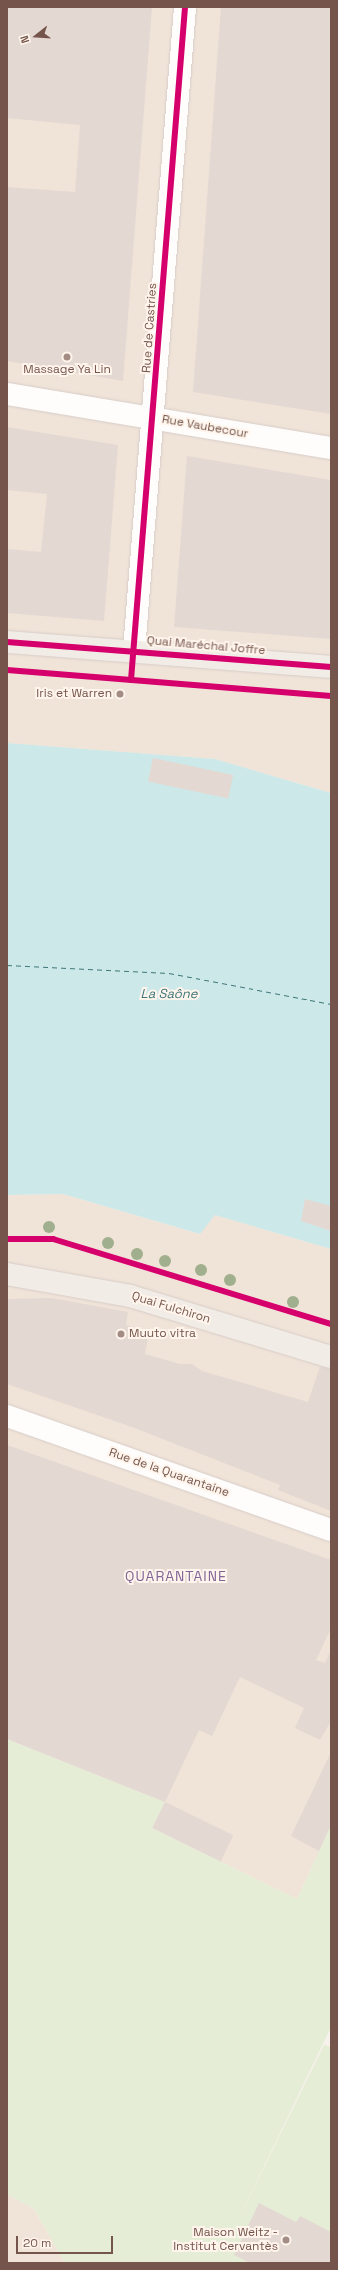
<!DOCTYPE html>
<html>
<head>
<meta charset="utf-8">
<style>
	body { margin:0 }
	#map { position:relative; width:338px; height:2270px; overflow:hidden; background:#f7f1eb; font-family:"Space Grotesk",sans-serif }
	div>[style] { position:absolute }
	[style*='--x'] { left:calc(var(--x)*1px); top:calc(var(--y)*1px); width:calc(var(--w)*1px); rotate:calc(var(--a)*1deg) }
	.residential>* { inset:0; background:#f0e3d8 }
	.green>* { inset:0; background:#e5edd6 }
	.water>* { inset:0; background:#cce8e8 }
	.ferry>* { height:1px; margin-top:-0.5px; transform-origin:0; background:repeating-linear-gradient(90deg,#3f767a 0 5px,transparent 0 9px) }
	.building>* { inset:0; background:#e3d9d2; transform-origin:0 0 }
	.roads { filter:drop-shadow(0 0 1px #d6cdc8) drop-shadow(0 0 1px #d6cdc8) }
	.minor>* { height:22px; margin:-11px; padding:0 11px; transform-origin:11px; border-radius:11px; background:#fefdfc }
	.major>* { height:22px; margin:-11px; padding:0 11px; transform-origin:11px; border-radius:11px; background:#f2ece6 }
	.cycleway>* { height:6px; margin:-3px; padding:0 3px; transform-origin:3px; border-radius:3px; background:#d6006c }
	.trees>* { width:12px; height:12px; margin:-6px; border-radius:50%; background:#a0b08e }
	.dots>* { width:11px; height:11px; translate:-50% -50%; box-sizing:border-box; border:2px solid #fff5ec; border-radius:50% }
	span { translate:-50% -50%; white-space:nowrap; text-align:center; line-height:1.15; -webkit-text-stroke:4px #fff5ec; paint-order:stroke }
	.street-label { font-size:12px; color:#75554b }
	.poi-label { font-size:12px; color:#75554b }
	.right { translate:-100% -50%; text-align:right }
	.left { translate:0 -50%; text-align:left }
	.water-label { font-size:13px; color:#3f767a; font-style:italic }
	.quarter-label { font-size:14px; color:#826698; letter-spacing:1px }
	.frame { position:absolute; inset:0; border:8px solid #75554b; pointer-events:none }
	.north { position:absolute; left:16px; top:16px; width:40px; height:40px; -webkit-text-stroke:3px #fff5ec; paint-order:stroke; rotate:253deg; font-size:11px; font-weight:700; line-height:16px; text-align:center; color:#75554b }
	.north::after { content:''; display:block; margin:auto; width:14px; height:18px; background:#75554b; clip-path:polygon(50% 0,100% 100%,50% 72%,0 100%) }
	.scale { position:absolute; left:16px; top:2236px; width:97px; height:18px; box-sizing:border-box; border:2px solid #75554b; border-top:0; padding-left:5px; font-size:12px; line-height:14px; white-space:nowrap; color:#75554b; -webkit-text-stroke:3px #fff5ec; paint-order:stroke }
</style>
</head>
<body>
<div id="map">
	<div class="residential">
		<div style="clip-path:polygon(7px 7px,331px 7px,331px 793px,215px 759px,7px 743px)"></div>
		<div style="clip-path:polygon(63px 1194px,199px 1234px,215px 1215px,331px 1249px,331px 1826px,297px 1899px,152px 1828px,164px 1802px,7px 1739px,7px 1195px)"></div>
		<div style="clip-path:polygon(7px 2194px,34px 2209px,65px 2263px,7px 2263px)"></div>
	</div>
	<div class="green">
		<div style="clip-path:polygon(7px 1739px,165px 1802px,152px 1828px,297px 1899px,331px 1825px,331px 2027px,230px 2237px,324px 2045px,331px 2047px,331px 2263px,65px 2263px,34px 2209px,7px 2194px)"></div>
	</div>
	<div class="water">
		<div style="clip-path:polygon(7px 743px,215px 759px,331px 793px,331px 1249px,215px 1215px,200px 1234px,63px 1194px,7px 1195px)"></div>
	</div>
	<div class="ferry">
		<div style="--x:7;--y:965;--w:162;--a:2.8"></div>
		<div style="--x:169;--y:973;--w:165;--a:10.8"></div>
	</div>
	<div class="building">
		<div style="clip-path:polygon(7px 7px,152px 7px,123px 381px,7px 361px,7px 187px,75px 192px,80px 125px,7px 118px)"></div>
		<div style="clip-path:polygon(221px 7px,331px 7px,331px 414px,193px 392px)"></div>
		<div style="clip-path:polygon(7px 427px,118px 445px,104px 621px,7px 613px,7px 549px,41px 552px,47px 494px,7px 490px)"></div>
		<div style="clip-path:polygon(187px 456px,331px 480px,331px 639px,174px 627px)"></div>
		<div style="left:153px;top:758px;width:82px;height:24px;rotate:12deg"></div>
		<div style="clip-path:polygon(305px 1199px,331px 1206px,331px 1231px,301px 1221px)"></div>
		<div style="clip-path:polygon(52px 1298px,128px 1312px,126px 1325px,149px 1332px,145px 1354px,180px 1364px,192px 1364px,202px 1371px,308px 1402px,320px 1367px,331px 1369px,331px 1511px,278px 1490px,280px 1485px,132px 1427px,7px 1384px,7px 1299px)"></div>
		<div style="clip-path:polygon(7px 1445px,331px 1560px,331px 1628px,316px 1660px,325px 1663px,331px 1650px,331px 1721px,320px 1740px,295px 1728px,304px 1708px,240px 1677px,212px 1736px,199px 1730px,165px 1802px,7px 1739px)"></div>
		<div style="clip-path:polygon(331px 1752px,331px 1825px,319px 1851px,291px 1836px)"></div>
		<div style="left:165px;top:1802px;width:76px;height:29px;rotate:26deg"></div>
		<div style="clip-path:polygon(259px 2203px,296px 2222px,300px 2216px,331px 2232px,331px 2263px,250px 2263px,234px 2255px)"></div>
	</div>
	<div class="roads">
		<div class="minor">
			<div style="--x:7;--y:394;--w:328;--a:9.5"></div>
			<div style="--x:134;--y:651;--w:646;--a:-85.47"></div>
			<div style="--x:7;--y:1416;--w:343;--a:19.4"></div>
		</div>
		<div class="major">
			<div style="--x:7;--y:642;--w:325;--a:4.4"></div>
			<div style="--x:7;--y:1274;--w:125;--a:10.1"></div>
			<div style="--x:130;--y:1296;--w:210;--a:16.9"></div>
		</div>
	</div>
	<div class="cycleway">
		<div style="--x:7;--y:642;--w:325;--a:4.4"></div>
		<div style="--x:7;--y:670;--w:325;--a:4.6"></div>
		<div style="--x:131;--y:680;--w:675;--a:-85.41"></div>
		<div style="--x:7;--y:1239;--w:46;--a:0"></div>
		<div style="--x:53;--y:1239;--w:291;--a:17"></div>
	</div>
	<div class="trees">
		<div style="left:49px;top:1227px"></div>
		<div style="left:108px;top:1243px"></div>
		<div style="left:137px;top:1254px"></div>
		<div style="left:165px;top:1261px"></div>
		<div style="left:201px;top:1270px"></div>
		<div style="left:230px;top:1280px"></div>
		<div style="left:293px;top:1302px"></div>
	</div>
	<div class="dots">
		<div style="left:67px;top:357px;background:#a28c83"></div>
		<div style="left:120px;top:694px;background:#a28c83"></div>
		<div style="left:121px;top:1334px;background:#a28c83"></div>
		<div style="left:286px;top:2240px;background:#a28c83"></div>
	</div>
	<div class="street-label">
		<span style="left:150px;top:328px;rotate:-86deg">Rue de Castries</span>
		<span style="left:205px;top:427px;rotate:10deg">Rue Vaubecour</span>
		<span style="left:206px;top:646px;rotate:5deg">Quai Maréchal Joffre</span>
		<span style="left:171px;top:1308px;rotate:17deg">Quai Fulchiron</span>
		<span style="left:169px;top:1473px;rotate:19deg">Rue de la Quarantaine</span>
	</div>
	<div class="poi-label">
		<span style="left:67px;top:370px">Massage Ya Lin</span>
		<span class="right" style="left:112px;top:694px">Iris et Warren</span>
		<span class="left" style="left:129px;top:1334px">Muuto vitra</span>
		<span class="right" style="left:278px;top:2240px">Maison Weitz -<br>Institut Cervantès</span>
	</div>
	<div class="water-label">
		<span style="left:169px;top:994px">La Saône</span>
	</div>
	<div class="quarter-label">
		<span style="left:176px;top:1576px">QUARANTAINE</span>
	</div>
	<div class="frame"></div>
	<div class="north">N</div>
	<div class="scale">20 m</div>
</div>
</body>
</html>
